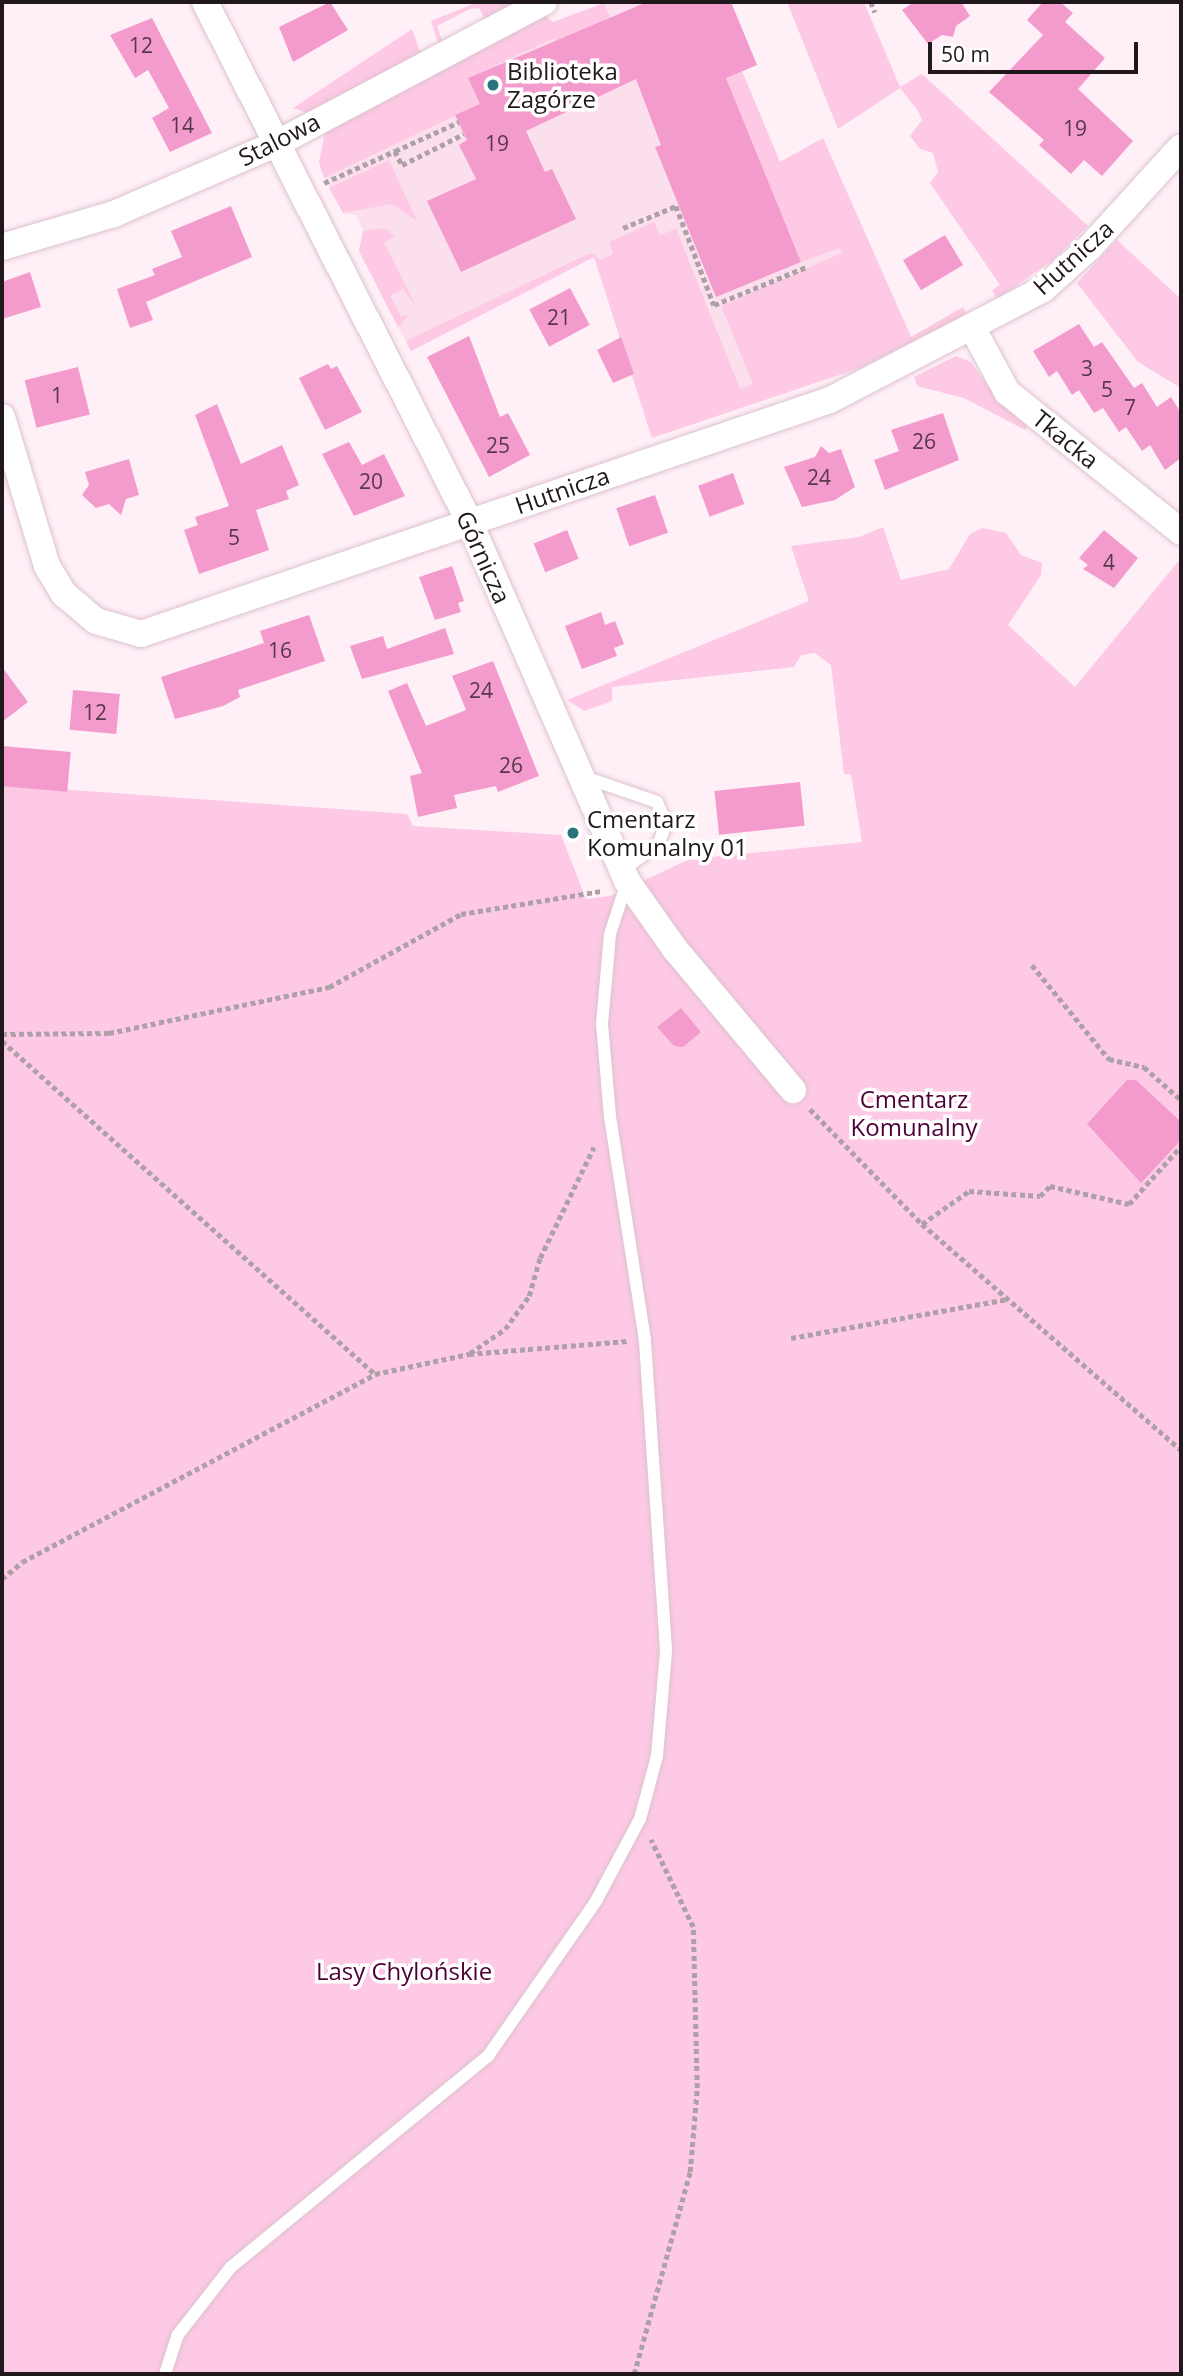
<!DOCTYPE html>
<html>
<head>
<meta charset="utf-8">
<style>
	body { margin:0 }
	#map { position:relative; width:1183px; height:2376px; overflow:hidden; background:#ffeff7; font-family:"Open Sans",sans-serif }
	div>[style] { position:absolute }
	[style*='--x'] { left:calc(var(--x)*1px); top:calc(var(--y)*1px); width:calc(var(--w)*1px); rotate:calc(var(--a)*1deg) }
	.built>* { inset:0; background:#fbdfed }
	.green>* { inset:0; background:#fdc9e4 }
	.building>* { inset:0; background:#f49bcd; transform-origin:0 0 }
	.path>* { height:4.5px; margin-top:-2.25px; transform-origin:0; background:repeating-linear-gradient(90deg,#ada0a7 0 5px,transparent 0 8.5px) }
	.roads { filter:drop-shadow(0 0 2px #dcc2cf) drop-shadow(0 0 2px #dcc2cf) }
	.service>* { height:12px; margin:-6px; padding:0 6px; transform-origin:6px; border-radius:6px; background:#fff }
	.minor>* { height:26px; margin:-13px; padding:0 13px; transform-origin:13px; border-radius:13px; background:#fff }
	.dots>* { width:19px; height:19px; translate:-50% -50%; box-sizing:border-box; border:4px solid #fff; border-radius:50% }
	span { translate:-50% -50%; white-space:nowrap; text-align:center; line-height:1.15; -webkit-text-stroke:7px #fff; paint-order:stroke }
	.number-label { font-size:21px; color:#563949 }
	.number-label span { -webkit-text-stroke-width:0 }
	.poi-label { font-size:24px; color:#21181d }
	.left { translate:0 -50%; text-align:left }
	.street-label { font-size:24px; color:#21181d }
	.park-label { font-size:24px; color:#4e0036 }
	.frame { position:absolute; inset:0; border:4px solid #21181d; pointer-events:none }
	.scale { position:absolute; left:928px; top:42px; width:210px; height:32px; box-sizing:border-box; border:4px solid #21181d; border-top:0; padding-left:9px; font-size:21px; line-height:24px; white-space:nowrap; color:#21181d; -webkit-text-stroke:5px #fff; paint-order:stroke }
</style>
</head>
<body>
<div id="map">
	<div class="built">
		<div style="clip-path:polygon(606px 2px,713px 2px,780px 162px,823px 138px,911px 337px,652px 438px,594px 257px,411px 351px,359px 251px,363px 231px,356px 215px,343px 213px,320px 169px,325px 155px,564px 20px)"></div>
	</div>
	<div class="green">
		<div style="clip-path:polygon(478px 2px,533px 2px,488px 25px,479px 8px,470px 9px,437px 26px,443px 43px,438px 43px,431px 21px)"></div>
		<div style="clip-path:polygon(695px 2px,713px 2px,780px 162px,823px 138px,911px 337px,963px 307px,967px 314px,860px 368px,652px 438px,594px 257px,411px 351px,406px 341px,588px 254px,594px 254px,600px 260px,613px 254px,609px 242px,654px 222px,660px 235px,676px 229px,740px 389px,753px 384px,721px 306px,842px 253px,840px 248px,801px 262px)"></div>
		<div style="clip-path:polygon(787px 2px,864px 2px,900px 87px,922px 74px,1088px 226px,1053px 260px,997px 299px,992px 290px,1000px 285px,930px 183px,938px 172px,933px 153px,920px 149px,910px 136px,922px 120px,918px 111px,900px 88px,838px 129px)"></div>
		<div style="clip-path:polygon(604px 3px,610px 17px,559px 45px,555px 38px,468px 78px,480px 104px,324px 178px,319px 162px,326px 127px,540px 11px,553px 22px)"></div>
		<div style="clip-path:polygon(412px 29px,421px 54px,314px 115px,293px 108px)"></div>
		<div style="clip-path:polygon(389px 160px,417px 221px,392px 204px,343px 213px,329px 188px)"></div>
		<div style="clip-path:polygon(384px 228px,396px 236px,384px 242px,417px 308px,403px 289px,390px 296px,401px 316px,409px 315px,398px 327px,359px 251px,363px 231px)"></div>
		<div style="clip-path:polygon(1117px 240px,1181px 299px,1181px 388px,1138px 362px,1077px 283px)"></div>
		<div style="clip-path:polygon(956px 356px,971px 362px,995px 396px,1028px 426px,1025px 430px,964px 398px,917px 386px,914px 377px)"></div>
		<div style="clip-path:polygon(883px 527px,901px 580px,949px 569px,970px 534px,982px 528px,1006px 533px,1021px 555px,1042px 563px,1041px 575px,1008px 625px,1075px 687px,1181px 558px,1181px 2374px,2px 2374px,2px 785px,407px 814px,413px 826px,561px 835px,586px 899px,610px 896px,690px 859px,862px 842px,851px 774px,844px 774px,831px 665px,815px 653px,801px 655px,794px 667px,612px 687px,612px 701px,584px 711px,567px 700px,809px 601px,791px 546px,859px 537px)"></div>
	</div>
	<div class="building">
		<div style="clip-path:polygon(330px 2px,348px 30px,293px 62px,279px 27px)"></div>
		<div style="clip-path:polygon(647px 2px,731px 2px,757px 65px,726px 78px,801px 262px,716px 297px,655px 147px,661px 145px,636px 79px,526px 131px,545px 172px,552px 169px,576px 219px,461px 272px,427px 201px,476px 179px,459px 145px,467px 140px,455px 115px,480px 104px,468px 78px)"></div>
		<div style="clip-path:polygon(914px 2px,961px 2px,970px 16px,956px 26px,953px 37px,942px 35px,928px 44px,902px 10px)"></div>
		<div style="clip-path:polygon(1043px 2px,1060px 2px,1073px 13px,1065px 22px,1105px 58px,1078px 89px,1133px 141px,1102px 176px,1084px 160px,1071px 174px,1039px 145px,1044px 140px,989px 92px,1043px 35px,1027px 20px)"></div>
		<div style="clip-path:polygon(152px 18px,212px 133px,170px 152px,152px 118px,169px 108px,148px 70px,135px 78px,110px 35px)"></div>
		<div style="clip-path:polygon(231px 206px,252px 257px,146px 302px,153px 320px,130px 328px,117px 289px,155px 275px,152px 269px,182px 257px,171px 231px)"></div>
		<div style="left:945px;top:235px;width:35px;height:49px;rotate:59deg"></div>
		<div style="clip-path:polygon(30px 272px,41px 307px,2px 319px,2px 282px)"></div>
		<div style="left:570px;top:288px;width:42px;height:46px;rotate:62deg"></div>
		<div style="clip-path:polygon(1079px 324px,1094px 347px,1102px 342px,1134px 388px,1142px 383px,1157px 407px,1171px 397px,1181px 413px,1181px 458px,1165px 470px,1150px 445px,1142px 451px,1126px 427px,1119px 432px,1103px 408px,1094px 413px,1079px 390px,1072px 395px,1057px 371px,1049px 377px,1033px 351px)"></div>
		<div style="clip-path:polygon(469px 336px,500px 417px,508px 413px,530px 455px,489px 477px,427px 357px)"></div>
		<div style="clip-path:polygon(621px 337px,634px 374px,613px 383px,597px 350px)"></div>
		<div style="clip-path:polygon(328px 364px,331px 369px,337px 366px,362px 412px,325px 430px,299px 378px)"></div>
		<div style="left:78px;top:367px;width:49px;height:55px;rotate:76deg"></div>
		<div style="clip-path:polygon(217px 404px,241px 464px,282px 445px,299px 485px,286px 491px,289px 499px,256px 510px,269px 550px,199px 574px,184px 530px,198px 525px,195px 517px,229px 506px,195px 415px)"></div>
		<div style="clip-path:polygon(943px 413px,959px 460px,885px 490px,874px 460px,899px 451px,891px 430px)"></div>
		<div style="clip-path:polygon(349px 442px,362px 465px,384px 454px,405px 496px,354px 516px,322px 454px)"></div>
		<div style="clip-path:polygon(821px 446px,829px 453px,841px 449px,855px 487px,835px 500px,802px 507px,784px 467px,815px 457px)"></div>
		<div style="clip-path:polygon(129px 459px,139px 495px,126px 499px,121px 515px,109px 504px,96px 508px,82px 495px,89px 485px,85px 472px)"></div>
		<div style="left:733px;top:473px;width:33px;height:37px;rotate:70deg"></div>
		<div style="left:655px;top:495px;width:40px;height:41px;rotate:71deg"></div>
		<div style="left:567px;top:530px;width:31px;height:36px;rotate:68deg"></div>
		<div style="clip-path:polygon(1104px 530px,1138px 558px,1114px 588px,1083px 569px,1088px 565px,1079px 558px)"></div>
		<div style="clip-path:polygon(452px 566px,464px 601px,458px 603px,461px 612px,435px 620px,419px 577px)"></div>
		<div style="clip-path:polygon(601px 612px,605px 625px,615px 621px,624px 644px,614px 648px,617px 656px,582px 669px,565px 626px)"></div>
		<div style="clip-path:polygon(309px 615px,325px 661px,238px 690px,240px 697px,223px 706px,175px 719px,161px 677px,264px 643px,260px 631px)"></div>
		<div style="clip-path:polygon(445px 628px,454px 654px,362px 679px,350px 646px,383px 636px,387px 649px)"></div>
		<div style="clip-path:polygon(493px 661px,539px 776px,498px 792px,496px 786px,454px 795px,457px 808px,418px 817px,410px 776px,422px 773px,388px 691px,407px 683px,426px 726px,466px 710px,452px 676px)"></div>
		<div style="clip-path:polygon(2px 667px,28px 702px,2px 722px)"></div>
		<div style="left:73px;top:690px;width:47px;height:40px;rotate:5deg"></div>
		<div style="left:2px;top:746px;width:69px;height:40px;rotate:5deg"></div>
		<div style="left:800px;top:782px;width:44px;height:86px;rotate:84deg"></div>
		<div style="clip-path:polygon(681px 1008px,701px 1032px,683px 1047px,674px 1046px,657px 1027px)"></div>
		<div style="clip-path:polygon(1127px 1080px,1136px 1080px,1181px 1122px,1181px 1140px,1141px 1183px,1087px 1124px)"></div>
	</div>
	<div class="path">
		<div style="--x:871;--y:2;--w:11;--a:68"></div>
		<div style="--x:395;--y:151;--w:70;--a:-24.4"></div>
		<div style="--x:324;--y:183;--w:78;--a:-24.3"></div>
		<div style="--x:395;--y:151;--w:16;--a:63"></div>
		<div style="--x:402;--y:165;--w:69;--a:-26.6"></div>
		<div style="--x:623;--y:228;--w:57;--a:-22.5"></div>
		<div style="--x:676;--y:206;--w:106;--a:69"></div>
		<div style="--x:714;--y:305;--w:100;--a:-22.4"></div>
		<div style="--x:1032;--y:965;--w:122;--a:50.7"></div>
		<div style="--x:1109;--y:1059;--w:36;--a:13"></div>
		<div style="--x:1144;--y:1067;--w:50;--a:41.7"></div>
		<div style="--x:2;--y:1034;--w:107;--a:-0.5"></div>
		<div style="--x:109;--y:1033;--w:225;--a:-11.8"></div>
		<div style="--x:329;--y:987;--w:151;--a:-28.9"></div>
		<div style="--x:461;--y:914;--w:143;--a:-9.3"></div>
		<div style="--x:2;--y:1041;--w:500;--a:41.76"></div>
		<div style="--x:810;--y:1109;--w:161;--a:45.8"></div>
		<div style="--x:922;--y:1224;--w:344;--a:41.1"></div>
		<div style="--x:922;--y:1224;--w:57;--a:-35.1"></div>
		<div style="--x:969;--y:1191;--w:71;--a:4"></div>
		<div style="--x:1040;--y:1196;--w:14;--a:-45"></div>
		<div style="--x:1050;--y:1186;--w:81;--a:12.8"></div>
		<div style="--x:1129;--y:1204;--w:78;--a:-48.1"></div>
		<div style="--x:791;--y:1338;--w:219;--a:-10.2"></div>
		<div style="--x:470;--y:1353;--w:42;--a:-34.4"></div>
		<div style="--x:505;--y:1329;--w:41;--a:-54"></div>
		<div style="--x:529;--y:1296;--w:40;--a:-74"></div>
		<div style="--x:540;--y:1258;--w:123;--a:-64.1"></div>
		<div style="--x:2;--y:1579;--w:26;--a:-40"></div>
		<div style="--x:22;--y:1562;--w:400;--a:-28"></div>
		<div style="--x:375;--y:1374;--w:96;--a:-12"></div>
		<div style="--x:469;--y:1354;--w:159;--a:-4.7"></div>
		<div style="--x:634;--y:2374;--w:210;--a:-74.5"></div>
		<div style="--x:690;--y:2172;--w:84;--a:-85.2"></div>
		<div style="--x:697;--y:2088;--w:161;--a:-91.4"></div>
		<div style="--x:693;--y:1927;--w:97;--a:-115.8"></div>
	</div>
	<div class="roads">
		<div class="service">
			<div style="--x:587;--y:778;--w:74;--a:18.9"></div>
			<div style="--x:657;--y:802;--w:23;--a:67"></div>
			<div style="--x:666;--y:823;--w:21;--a:109"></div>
			<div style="--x:659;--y:843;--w:31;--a:143"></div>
			<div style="--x:634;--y:862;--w:17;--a:-170"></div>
			<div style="--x:165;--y:2374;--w:40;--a:-72"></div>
			<div style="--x:177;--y:2336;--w:88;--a:-52"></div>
			<div style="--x:231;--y:2267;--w:333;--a:-39.4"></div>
			<div style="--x:488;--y:2056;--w:189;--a:-55.1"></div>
			<div style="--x:596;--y:1901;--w:93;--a:-61.8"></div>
			<div style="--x:640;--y:1819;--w:65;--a:-74.9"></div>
			<div style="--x:657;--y:1756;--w:106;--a:-85.1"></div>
			<div style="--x:666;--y:1650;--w:311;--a:-93.9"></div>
			<div style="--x:645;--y:1340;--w:226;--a:-98.9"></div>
			<div style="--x:610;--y:1117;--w:93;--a:-94.9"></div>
			<div style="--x:602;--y:1024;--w:90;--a:-84.9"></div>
			<div style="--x:610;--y:934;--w:55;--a:-71.9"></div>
		</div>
		<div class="minor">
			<div style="--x:205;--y:2;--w:582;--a:63.04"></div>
			<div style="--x:469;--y:521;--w:393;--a:66.3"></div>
			<div style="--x:627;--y:881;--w:83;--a:54.8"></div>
			<div style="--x:675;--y:949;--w:184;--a:50.1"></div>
			<div style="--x:2;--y:247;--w:117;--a:-16.4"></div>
			<div style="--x:114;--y:214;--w:176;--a:-23.4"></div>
			<div style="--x:276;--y:144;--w:303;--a:-27.9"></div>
			<div style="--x:973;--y:329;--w:72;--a:61.6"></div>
			<div style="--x:1007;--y:392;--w:223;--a:38.8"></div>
			<div style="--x:2;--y:417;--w:156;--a:73.2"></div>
			<div style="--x:47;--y:566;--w:33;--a:59"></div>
			<div style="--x:64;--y:594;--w:42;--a:40.2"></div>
			<div style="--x:96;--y:621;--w:47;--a:16.1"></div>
			<div style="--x:141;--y:634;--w:728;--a:-18.76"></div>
			<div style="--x:830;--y:400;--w:240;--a:-27.5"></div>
			<div style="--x:1043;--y:289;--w:63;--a:-41.8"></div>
			<div style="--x:1090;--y:247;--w:135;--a:-47.7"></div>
		</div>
	</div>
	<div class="dots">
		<div style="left:493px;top:85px;background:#2a737d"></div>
		<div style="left:573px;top:833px;background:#2a737d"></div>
	</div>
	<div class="number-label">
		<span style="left:141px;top:45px">12</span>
		<span style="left:182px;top:125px">14</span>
		<span style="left:1075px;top:128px">19</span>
		<span style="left:497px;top:143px">19</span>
		<span style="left:559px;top:317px">21</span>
		<span style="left:1087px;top:368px">3</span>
		<span style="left:1107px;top:389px">5</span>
		<span style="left:57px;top:395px">1</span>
		<span style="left:1130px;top:407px">7</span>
		<span style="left:924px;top:441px">26</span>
		<span style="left:498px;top:445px">25</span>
		<span style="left:819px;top:477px">24</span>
		<span style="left:371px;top:481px">20</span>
		<span style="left:234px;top:537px">5</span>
		<span style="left:1109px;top:562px">4</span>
		<span style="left:280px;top:650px">16</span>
		<span style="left:481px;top:690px">24</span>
		<span style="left:95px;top:712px">12</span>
		<span style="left:511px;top:765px">26</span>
	</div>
	<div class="poi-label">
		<span class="left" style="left:507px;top:85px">Biblioteka<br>Zagórze</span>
		<span class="left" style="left:587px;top:833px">Cmentarz<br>Komunalny 01</span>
	</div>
	<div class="street-label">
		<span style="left:279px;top:139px;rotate:-27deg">Stalowa</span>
		<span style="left:1073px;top:257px;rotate:-42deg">Hutnicza</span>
		<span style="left:1066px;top:439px;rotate:39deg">Tkacka</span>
		<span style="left:562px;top:490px;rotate:-19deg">Hutnicza</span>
		<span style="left:484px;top:557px;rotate:66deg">Górnicza</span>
	</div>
	<div class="park-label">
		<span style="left:914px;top:1113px">Cmentarz<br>Komunalny</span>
		<span style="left:404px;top:1971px">Lasy Chylońskie</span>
	</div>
	<div class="frame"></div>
	<div class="scale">50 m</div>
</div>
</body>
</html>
